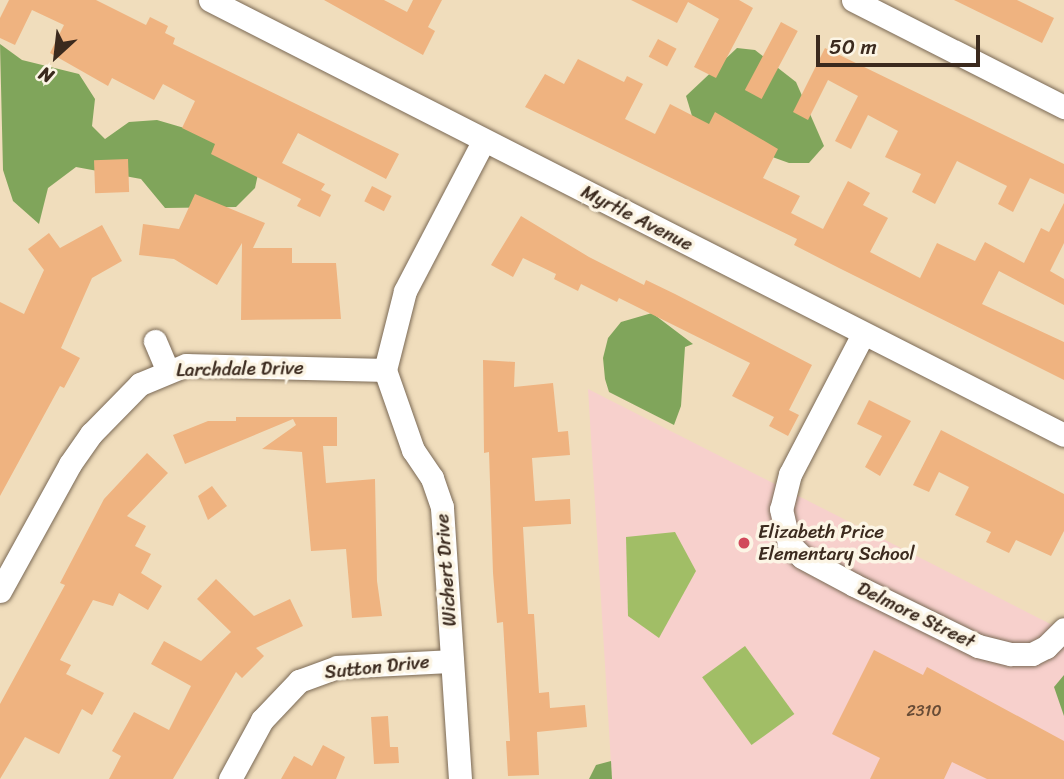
<!DOCTYPE html>
<html>
<head>
<meta charset="utf-8">
<style>
	body { margin:0 }
	#map { position:relative; width:1064px; height:779px; overflow:hidden; background:#f0ddbc; font-family:Sriracha,sans-serif }
	div>[style] { position:absolute }
	[style*='--x'] { left:calc(var(--x)*1px); top:calc(var(--y)*1px); width:calc(var(--w)*1px); rotate:calc(var(--a)*1deg) }
	.built>* { inset:0; background:#f7d0cc }
	.green>* { inset:0; background:#a1be66; transform-origin:0 0 }
	.forest>* { inset:0; background:#80a55b }
	.building>* { inset:0; background:#efb380; transform-origin:0 0 }
	.roads { filter:drop-shadow(0 0 2px #7a6955) drop-shadow(0 0 2px #7a6955) }
	.street>* { height:23px; margin:-11.5px; padding:0 11.5px; transform-origin:11.5px; border-radius:11.5px; background:#fff }
	.dots>* { width:19px; height:19px; translate:-50% -50%; box-sizing:border-box; border:4px solid #fcf5e5; border-radius:50% }
	span { translate:-50% -50%; white-space:nowrap; text-align:center; line-height:1.15; -webkit-text-stroke:7px #fcf5e5; paint-order:stroke }
	.number-label { font-size:16px; color:#684c36 }
	.number-label span { -webkit-text-stroke-width:0 }
	.street-label { font-size:19px; color:#3b2a1e }
	.poi-label { font-size:19px; color:#3b2a1e }
	.left { translate:0 -50%; text-align:left }
	.north { position:absolute; left:21px; top:21px; width:70px; height:70px; -webkit-text-stroke:5px #fcf5e5; paint-order:stroke; rotate:207deg; font-size:19px; font-weight:700; line-height:28px; text-align:center; color:#3b2a1e }
	.north::after { content:''; display:block; margin:auto; width:24px; height:32px; background:#3b2a1e; clip-path:polygon(50% 0,100% 100%,50% 72%,0 100%) }
	.scale { position:absolute; left:816px; top:35px; width:164px; height:32px; box-sizing:border-box; border:4px solid #3b2a1e; border-top:0; padding-left:9px; font-size:21px; line-height:24px; white-space:nowrap; color:#3b2a1e; -webkit-text-stroke:5px #fcf5e5; paint-order:stroke }
</style>
</head>
<body>
<div id="map">
	<div class="built">
		<div style="clip-path:polygon(588px 389px,1064px 631px,1064px 779px,612px 779px)"></div>
	</div>
	<div class="green">
		<div style="clip-path:polygon(675px 532px,696px 571px,659px 638px,628px 616px,626px 537px)"></div>
		<div style="left:745px;top:646px;width:84px;height:53px;rotate:54deg"></div>
	</div>
	<div class="forest">
		<div style="clip-path:polygon(0 44px,22px 60px,79px 74px,95px 99px,92px 126px,105px 139px,129px 122px,157px 120px,263px 151px,255px 188px,236px 207px,165px 208px,141px 179px,76px 167px,48px 188px,39px 224px,13px 201px,3px 170px)"></div>
		<div style="clip-path:polygon(737px 48px,755px 50px,796px 82px,824px 146px,809px 163px,789px 163px,696px 129px,686px 96px)"></div>
		<div style="clip-path:polygon(652px 313px,693px 344px,685px 347px,681px 406px,674px 425px,609px 392px,605px 379px,603px 358px,608px 338px,621px 322px)"></div>
		<div style="clip-path:polygon(1064px 675px,1064px 716px,1054px 687px)"></div>
		<div style="clip-path:polygon(611px 761px,612px 779px,589px 779px,596px 765px)"></div>
	</div>
	<div class="building">
		<div style="clip-path:polygon(9px 0,96px 0,146px 25px,150px 17px,168px 26px,165px 33px,175px 38px,173px 44px,399px 154px,386px 179px,298px 133px,282px 163px,325px 184px,321px 190px,331px 195px,320px 217px,297px 206px,301px 199px,211px 154px,215px 144px,182px 128px,195px 101px,163px 84px,154px 100px,112px 78px,108px 86px,50px 53px,64px 25px,32px 10px,15px 45px,0 38px,0 18px)"></div>
		<div style="clip-path:polygon(324px 0,384px 0,407px 12px,413px 0,442px 0,428px 27px,435px 31px,423px 55px)"></div>
		<div style="clip-path:polygon(631px 0,739px 0,753px 8px,716px 78px,694px 67px,719px 19px,688px 2px,677px 23px)"></div>
		<div style="clip-path:polygon(954px 0,1017px 0,1054px 18px,1042px 43px)"></div>
		<div style="left:781px;top:22px;width:19px;height:77px;rotate:28deg"></div>
		<div style="left:658px;top:39px;width:21px;height:20px;rotate:28deg"></div>
		<div style="clip-path:polygon(825px 48px,1064px 164px,1064px 194px,1030px 178px,1013px 212px,998px 204px,1007px 186px,957px 161px,935px 204px,912px 192px,921px 174px,885px 157px,898px 131px,868px 115px,851px 149px,835px 141px,858px 96px,828px 80px,808px 120px,793px 112px)"></div>
		<div style="clip-path:polygon(578px 59px,624px 82px,627px 76px,643px 84px,625px 119px,655px 134px,670px 104px,709px 124px,715px 112px,778px 149px,763px 178px,800px 196px,791px 213px,823px 229px,848px 181px,870px 193px,863px 205px,888px 218px,870px 252px,920px 278px,937px 243px,975px 261px,985px 242px,1024px 263px,1041px 228px,1049px 232px,1064px 203px,1064px 243px,1050px 271px,1064px 279px,1064px 305px,999px 271px,982px 304px,1064px 342px,1064px 380px,839px 268px,794px 245px,797px 239px,525px 107px,545px 74px,564px 84px)"></div>
		<div style="left:128px;top:159px;width:33px;height:34px;rotate:88deg"></div>
		<div style="left:372px;top:186px;width:22px;height:17px;rotate:27deg"></div>
		<div style="clip-path:polygon(195px 194px,265px 223px,253px 248px,292px 248px,292px 263px,336px 263px,341px 319px,241px 320px,242px 243px,217px 285px,174px 259px,139px 255px,143px 224px,179px 229px)"></div>
		<div style="clip-path:polygon(521px 216px,589px 257px,644px 285px,646px 280px,675px 294px,812px 365px,789px 410px,799px 415px,788px 436px,769px 426px,774px 417px,732px 396px,750px 363px,619px 298px,617px 302px,581px 284px,578px 291px,554px 279px,556px 274px,523px 258px,513px 277px,491px 265px)"></div>
		<div style="clip-path:polygon(102px 225px,122px 261px,92px 278px,61px 348px,80px 358px,64px 388px,60px 386px,0 496px,0 302px,24px 314px,44px 270px,28px 249px,49px 233px,60px 248px)"></div>
		<div style="clip-path:polygon(483px 360px,515px 362px,514px 387px,553px 383px,558px 432px,568px 431px,570px 455px,532px 458px,535px 501px,570px 499px,571px 524px,523px 527px,528px 614px,534px 614px,539px 693px,549px 692px,550px 708px,585px 705px,587px 727px,537px 732px,539px 775px,508px 776px,506px 741px,510px 741px,503px 622px,497px 623px,493px 573px,489px 452px,484px 453px)"></div>
		<div style="clip-path:polygon(869px 400px,911px 421px,880px 476px,865px 467px,882px 436px,857px 424px)"></div>
		<div style="clip-path:polygon(236px 417px,337px 417px,337px 446px,323px 446px,326px 483px,375px 479px,377px 581px,382px 616px,352px 618px,346px 549px,311px 551px,302px 452px,262px 449px,296px 425px,293px 419px,185px 464px,173px 435px,208px 421px,236px 421px)"></div>
		<div style="clip-path:polygon(941px 430px,1064px 494px,1064px 531px,1051px 556px,1016px 540px,1009px 553px,986px 542px,991px 532px,955px 515px,969px 487px,939px 472px,929px 492px,913px 485px)"></div>
		<div style="clip-path:polygon(147px 453px,168px 473px,127px 516px,146px 526px,135px 546px,151px 554px,141px 573px,162px 586px,148px 610px,119px 593px,113px 606px,93px 600px,60px 660px,71px 665px,66px 674px,104px 693px,92px 715px,82px 709px,59px 754px,25px 737px,0 779px,0 704px,65px 585px,60px 583px,104px 499px)"></div>
		<div style="clip-path:polygon(212px 486px,227px 506px,208px 520px,198px 496px)"></div>
		<div style="clip-path:polygon(216px 579px,254px 616px,290px 599px,303px 626px,256px 648px,264px 656px,242px 678px,236px 672px,173px 779px,109px 779px,121px 756px,112px 751px,134px 712px,169px 730px,191px 686px,151px 664px,164px 641px,201px 661px,231px 632px,197px 599px)"></div>
		<div style="clip-path:polygon(874px 650px,923px 675px,927px 667px,1064px 741px,1064px 779px,987px 779px,952px 762px,944px 779px,870px 779px,880px 758px,832px 734px)"></div>
		<div style="clip-path:polygon(388px 716px,390px 747px,398px 747px,399px 763px,374px 764px,371px 717px)"></div>
		<div style="clip-path:polygon(323px 745px,345px 757px,336px 779px,281px 779px,294px 756px,312px 766px)"></div>
	</div>
	<div class="roads">
		<div class="street">
			<div style="--x:210;--y:0;--w:958;--a:26.99"></div>
			<div style="--x:853;--y:0;--w:237;--a:26.9"></div>
			<div style="--x:863;--y:334;--w:158;--a:117.5"></div>
			<div style="--x:790;--y:474;--w:36;--a:104"></div>
			<div style="--x:781;--y:509;--w:36;--a:77"></div>
			<div style="--x:789;--y:544;--w:18;--a:45"></div>
			<div style="--x:802;--y:557;--w:59;--a:28.3"></div>
			<div style="--x:854;--y:585;--w:138;--a:26.2"></div>
			<div style="--x:978;--y:646;--w:34;--a:14"></div>
			<div style="--x:1011;--y:654;--w:21;--a:0"></div>
			<div style="--x:1032;--y:654;--w:16;--a:-27"></div>
			<div style="--x:1046;--y:647;--w:25;--a:-45"></div>
			<div style="--x:155;--y:341;--w:30;--a:67"></div>
			<div style="--x:0;--y:591;--w:145;--a:-61.1"></div>
			<div style="--x:70;--y:464;--w:37;--a:-55"></div>
			<div style="--x:91;--y:434;--w:70;--a:-45.6"></div>
			<div style="--x:140;--y:384;--w:50;--a:-22.4"></div>
			<div style="--x:186;--y:365;--w:199;--a:1.4"></div>
			<div style="--x:230;--y:779;--w:67;--a:-61.5"></div>
			<div style="--x:262;--y:720;--w:54;--a:-46.5"></div>
			<div style="--x:299;--y:681;--w:40;--a:-20.2"></div>
			<div style="--x:337;--y:667;--w:115;--a:-3"></div>
			<div style="--x:460;--y:779;--w:273;--a:-93.8"></div>
			<div style="--x:442;--y:507;--w:31;--a:-109"></div>
			<div style="--x:432;--y:478;--w:34;--a:-124"></div>
			<div style="--x:413;--y:450;--w:85;--a:-109.3"></div>
			<div style="--x:385;--y:370;--w:81;--a:-75.8"></div>
			<div style="--x:405;--y:291;--w:168;--a:-62.4"></div>
		</div>
	</div>
	<div class="dots">
		<div style="left:744px;top:543px;background:#d1495b"></div>
	</div>
	<div class="number-label">
		<span style="left:924px;top:711px">2310</span>
	</div>
	<div class="street-label">
		<span style="left:637px;top:218px;rotate:27deg">Myrtle Avenue</span>
		<span style="left:240px;top:369px;rotate:-1deg">Larchdale Drive</span>
		<span style="left:446px;top:570px;rotate:-94deg">Wichert Drive</span>
		<span style="left:916px;top:615px;rotate:26deg">Delmore Street</span>
		<span style="left:377px;top:667px;rotate:-6deg">Sutton Drive</span>
	</div>
	<div class="poi-label">
		<span class="left" style="left:758px;top:543px">Elizabeth Price<br>Elementary School</span>
	</div>
	<div class="north">N</div>
	<div class="scale">50 m</div>
</div>
</body>
</html>
